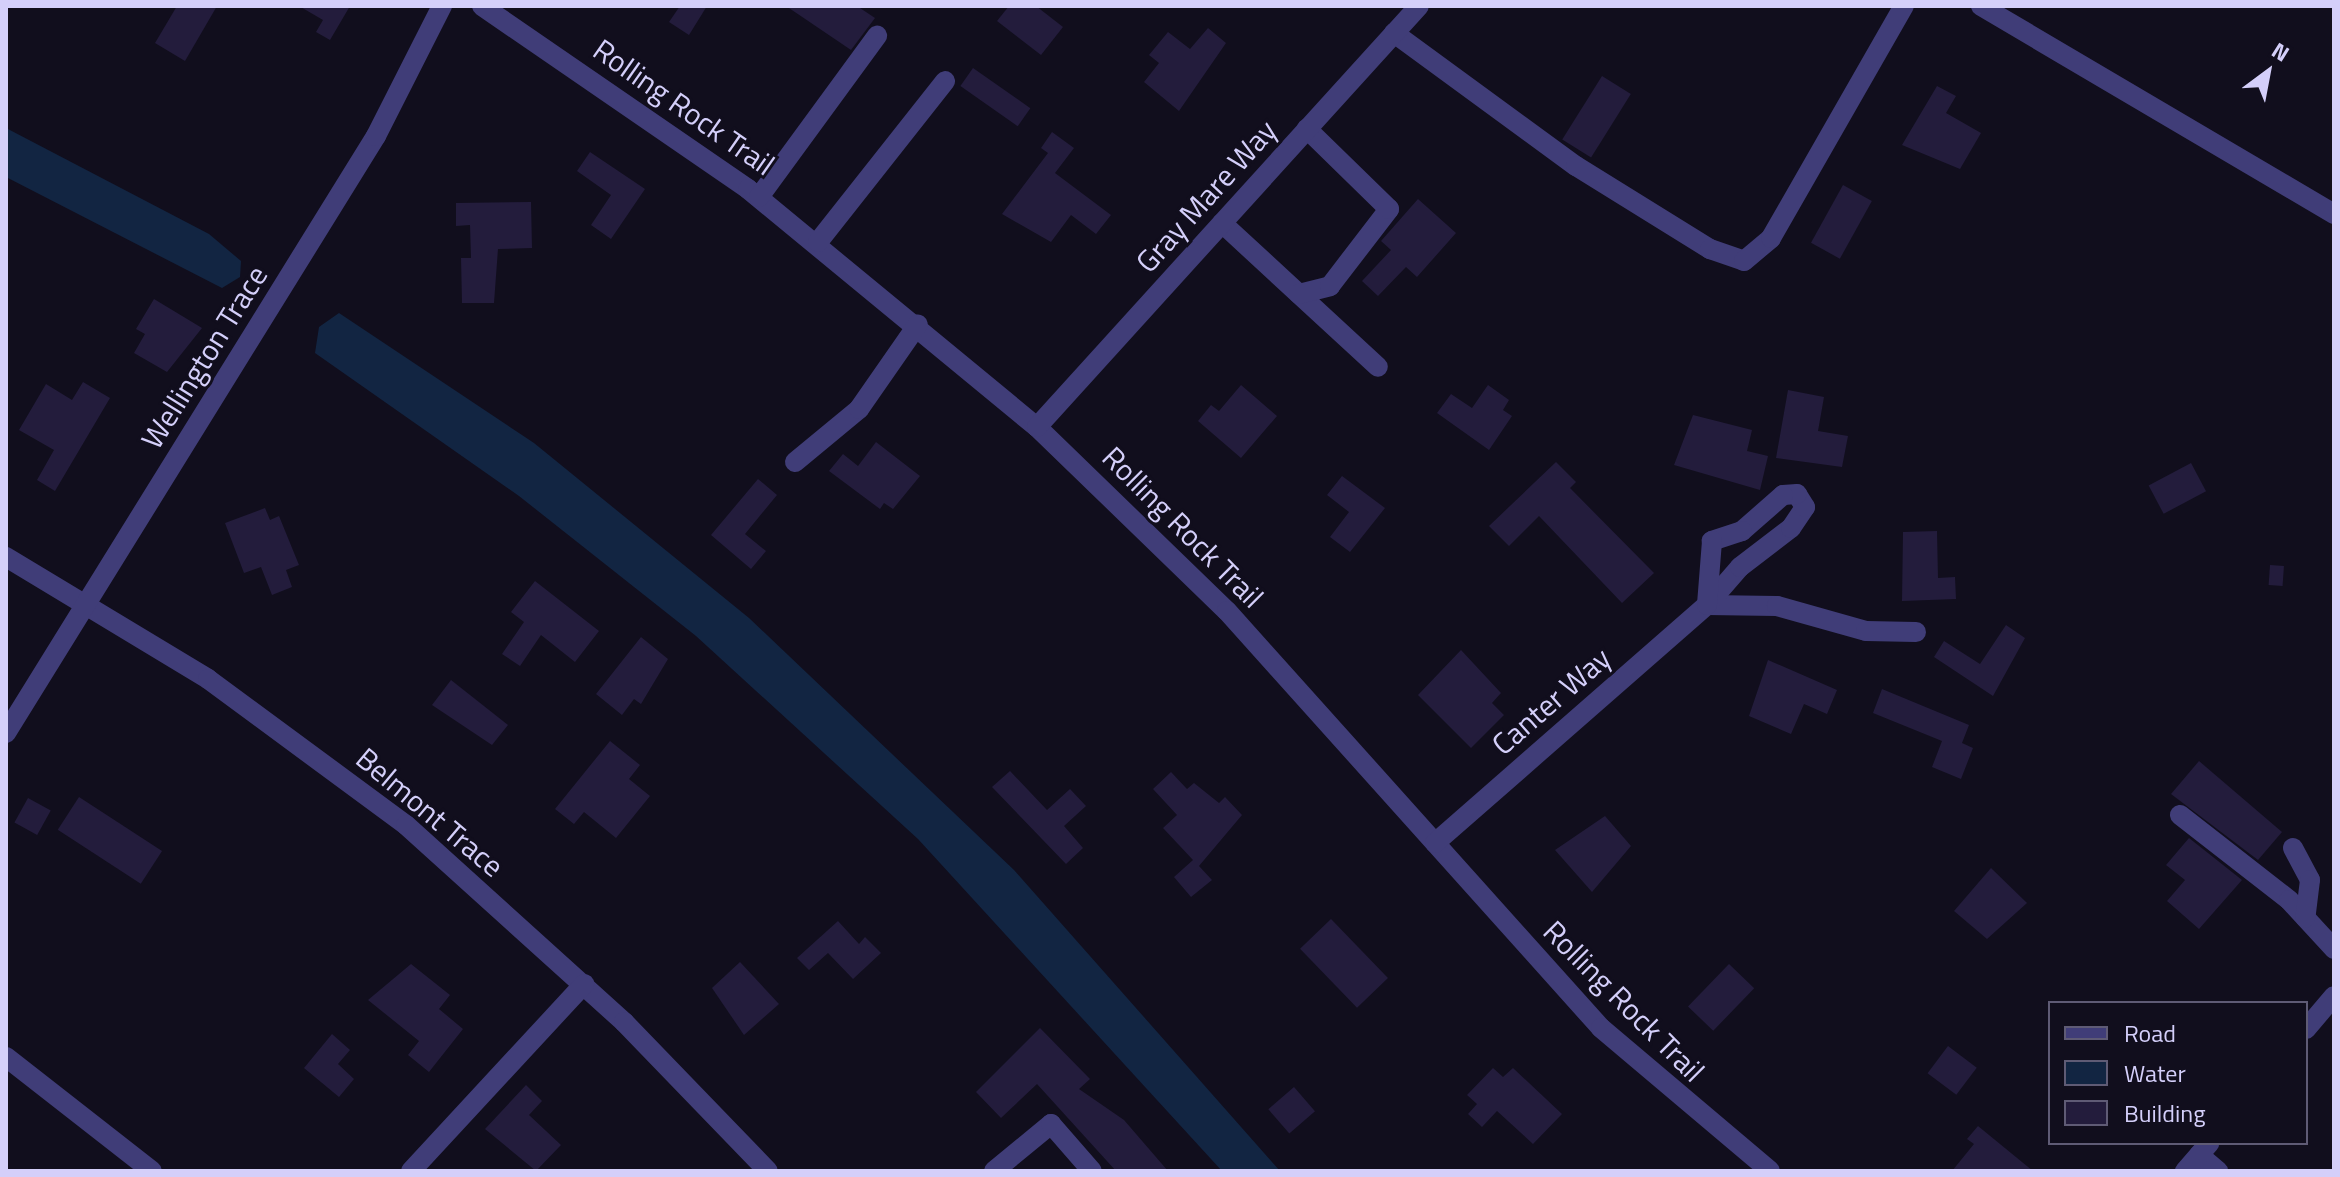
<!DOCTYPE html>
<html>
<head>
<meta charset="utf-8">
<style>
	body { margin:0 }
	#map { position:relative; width:2340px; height:1177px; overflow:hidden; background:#110e1d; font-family:"Titillium Web",sans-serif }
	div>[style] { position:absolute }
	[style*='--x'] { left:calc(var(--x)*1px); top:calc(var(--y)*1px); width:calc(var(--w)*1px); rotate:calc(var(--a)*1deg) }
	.water>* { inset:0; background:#122542 }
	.building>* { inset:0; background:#231c3c; transform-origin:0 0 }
	.minor>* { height:20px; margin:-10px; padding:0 10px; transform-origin:10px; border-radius:10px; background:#403d78 }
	span { translate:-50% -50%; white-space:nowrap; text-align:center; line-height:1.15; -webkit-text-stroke:6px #110e1d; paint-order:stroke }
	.street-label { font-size:30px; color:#d4cffa }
	.frame { position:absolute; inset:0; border:8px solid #d4cffa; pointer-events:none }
	.legend { position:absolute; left:2048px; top:1001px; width:260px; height:144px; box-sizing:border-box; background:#110e1d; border:2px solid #5f5b75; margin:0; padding:10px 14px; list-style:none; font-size:24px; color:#d4cffa }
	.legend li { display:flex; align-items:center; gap:16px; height:40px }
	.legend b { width:40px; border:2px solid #5f5b75 }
	.north { position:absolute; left:2228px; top:32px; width:80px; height:80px; -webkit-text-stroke:6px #110e1d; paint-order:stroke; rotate:32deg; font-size:22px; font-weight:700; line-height:32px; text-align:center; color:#d4cffa }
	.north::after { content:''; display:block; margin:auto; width:28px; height:36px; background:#d4cffa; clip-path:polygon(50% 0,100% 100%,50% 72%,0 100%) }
</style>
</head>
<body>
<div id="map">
	<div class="water">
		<div style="clip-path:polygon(6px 128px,209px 234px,241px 261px,240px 277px,222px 288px,6px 177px)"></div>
		<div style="clip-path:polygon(339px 313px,534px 443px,749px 618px,1014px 870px,1280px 1171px,1222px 1171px,918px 839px,696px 636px,519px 496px,315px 353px,319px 327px)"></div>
	</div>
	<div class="building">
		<div style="clip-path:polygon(177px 6px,217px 6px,185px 61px,155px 43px)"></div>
		<div style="clip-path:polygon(299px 6px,350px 6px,330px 40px,316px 32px,323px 20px)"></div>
		<div style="clip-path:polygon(680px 6px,707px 6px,689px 35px,669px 22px)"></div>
		<div style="clip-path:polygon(786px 6px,857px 6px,875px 18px,851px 50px)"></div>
		<div style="clip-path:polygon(1009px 6px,1036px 6px,1063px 27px,1041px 55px,997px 21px)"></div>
		<div style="clip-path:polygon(1208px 28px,1226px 43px,1179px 111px,1144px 82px,1159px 63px,1149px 55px,1168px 32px,1190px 49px)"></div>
		<div style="left:973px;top:68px;width:70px;height:22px;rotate:35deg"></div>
		<div style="left:1602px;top:76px;width:34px;height:75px;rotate:32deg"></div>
		<div style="clip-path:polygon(1937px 86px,1956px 96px,1946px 113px,1981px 133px,1960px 169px,1902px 145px)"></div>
		<div style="clip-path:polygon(1052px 132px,1074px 148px,1055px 173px,1111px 215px,1096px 234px,1071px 215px,1051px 242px,1002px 214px,1048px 153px,1041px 148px)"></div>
		<div style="clip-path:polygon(590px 152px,645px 189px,611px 239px,591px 225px,611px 195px,577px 171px)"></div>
		<div style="left:1843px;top:185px;width:33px;height:66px;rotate:29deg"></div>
		<div style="clip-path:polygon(1418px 199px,1456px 233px,1417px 277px,1406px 267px,1378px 296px,1362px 281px,1391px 250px,1381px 241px)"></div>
		<div style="clip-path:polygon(531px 202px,532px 248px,498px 249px,494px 303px,462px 303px,461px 258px,471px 258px,470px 225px,456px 226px,456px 203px)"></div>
		<div style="clip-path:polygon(154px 299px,202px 328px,167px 372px,134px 353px,145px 334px,136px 329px)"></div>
		<div style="clip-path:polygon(83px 382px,110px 398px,55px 491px,37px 480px,54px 450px,19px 430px,46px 384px,72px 400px)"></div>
		<div style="clip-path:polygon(1241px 385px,1277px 416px,1241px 458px,1198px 421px,1211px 405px,1219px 411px)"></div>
		<div style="clip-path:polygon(1488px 385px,1509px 400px,1503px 410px,1512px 416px,1489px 450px,1437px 413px,1451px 394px,1472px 408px)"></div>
		<div style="clip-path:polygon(1788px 390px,1824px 397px,1818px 431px,1848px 436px,1842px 467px,1776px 458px)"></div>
		<div style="clip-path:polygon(1693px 415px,1752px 430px,1747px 451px,1768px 456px,1760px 490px,1674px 465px)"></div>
		<div style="clip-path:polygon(876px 442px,920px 476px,893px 509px,884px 503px,880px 509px,829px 471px,843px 454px,858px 466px)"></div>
		<div style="clip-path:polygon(1556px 462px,1576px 482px,1570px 488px,1654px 573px,1622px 603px,1539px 516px,1509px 546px,1489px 526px)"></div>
		<div style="left:2191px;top:463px;width:32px;height:48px;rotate:62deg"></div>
		<div style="clip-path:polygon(1342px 476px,1385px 508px,1350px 552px,1330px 537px,1349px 512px,1327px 495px)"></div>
		<div style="clip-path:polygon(758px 479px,777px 495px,745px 534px,766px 551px,751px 569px,711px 535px)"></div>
		<div style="clip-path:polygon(265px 508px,270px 520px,279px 516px,299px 565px,286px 570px,292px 587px,272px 595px,261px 567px,244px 573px,225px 523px)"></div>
		<div style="clip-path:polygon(1937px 531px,1938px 578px,1955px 577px,1956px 599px,1902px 601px,1903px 532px)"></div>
		<div style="left:2270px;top:565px;width:14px;height:20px;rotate:4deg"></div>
		<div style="clip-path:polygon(535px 581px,599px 631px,575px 662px,541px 635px,520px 666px,502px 654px,524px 622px,511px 612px)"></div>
		<div style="clip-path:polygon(2006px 625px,2025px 638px,1993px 696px,1934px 657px,1944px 641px,1980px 664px)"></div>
		<div style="clip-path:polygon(641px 637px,668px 659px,641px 704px,634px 699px,622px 715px,596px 694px)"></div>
		<div style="clip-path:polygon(1461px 650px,1501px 693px,1492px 703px,1504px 715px,1471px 748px,1418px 695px)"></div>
		<div style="clip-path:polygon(1768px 660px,1837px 690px,1827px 714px,1804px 704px,1791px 734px,1749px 716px)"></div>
		<div style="clip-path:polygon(451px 680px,508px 725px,492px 745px,432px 705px)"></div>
		<div style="clip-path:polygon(1882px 689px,1969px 725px,1962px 743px,1973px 748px,1961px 779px,1932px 767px,1942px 741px,1873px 713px)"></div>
		<div style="clip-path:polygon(610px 741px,640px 765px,629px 779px,650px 796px,616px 838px,584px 812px,574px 824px,555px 809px)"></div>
		<div style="clip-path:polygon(2199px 761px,2282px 832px,2258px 860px,2171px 794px)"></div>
		<div style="clip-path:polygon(1010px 771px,1047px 810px,1070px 789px,1086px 806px,1064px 826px,1083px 848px,1066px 864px,992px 787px)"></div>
		<div style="clip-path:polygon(1171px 772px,1187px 789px,1194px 783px,1219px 803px,1225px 797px,1242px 815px,1199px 866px,1212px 880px,1191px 897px,1174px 877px,1193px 860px,1163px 828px,1177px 815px,1153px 789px)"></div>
		<div style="left:79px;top:797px;width:99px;height:39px;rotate:33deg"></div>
		<div style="left:28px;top:798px;width:26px;height:28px;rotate:29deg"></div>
		<div style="clip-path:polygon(1605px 816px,1631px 846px,1592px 892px,1555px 850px)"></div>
		<div style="clip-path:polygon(2189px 838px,2242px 880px,2199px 929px,2167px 901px,2185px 880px,2166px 865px)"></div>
		<div style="clip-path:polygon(1991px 868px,2027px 903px,1987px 939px,1954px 911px)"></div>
		<div style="left:1331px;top:919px;width:82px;height:43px;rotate:46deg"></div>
		<div style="clip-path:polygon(838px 921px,859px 944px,865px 937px,881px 953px,853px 979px,828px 953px,809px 970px,797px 958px)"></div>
		<div style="clip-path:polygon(740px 962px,779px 1004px,744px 1035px,712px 988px)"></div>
		<div style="clip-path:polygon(411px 964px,450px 995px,439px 1009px,463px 1029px,429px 1072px,408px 1055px,419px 1041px,368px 1000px)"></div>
		<div style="left:1729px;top:964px;width:35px;height:59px;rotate:44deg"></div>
		<div style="clip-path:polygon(1040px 1028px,1090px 1079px,1079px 1089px,1124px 1120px,1168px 1171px,1116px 1171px,1037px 1084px,1001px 1118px,976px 1092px)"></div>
		<div style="clip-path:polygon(332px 1034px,350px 1050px,338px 1064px,354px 1079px,339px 1097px,304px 1068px)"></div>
		<div style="left:1948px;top:1046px;width:36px;height:34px;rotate:37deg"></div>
		<div style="clip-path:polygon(1493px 1068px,1503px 1077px,1513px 1068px,1562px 1114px,1533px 1144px,1497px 1111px,1482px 1127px,1468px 1114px,1477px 1104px,1467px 1095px)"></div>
		<div style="clip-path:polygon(526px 1085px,542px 1101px,529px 1115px,561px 1145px,536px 1171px,485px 1129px)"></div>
		<div style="left:1294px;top:1087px;width:32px;height:34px;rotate:49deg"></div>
		<div style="clip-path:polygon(1978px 1126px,2033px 1171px,1952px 1171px,1974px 1144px,1967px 1139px)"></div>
	</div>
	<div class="minor">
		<div style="--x:482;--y:6;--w:323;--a:34.5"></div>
		<div style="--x:748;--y:189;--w:374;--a:39.5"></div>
		<div style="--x:1037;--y:427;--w:264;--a:44.1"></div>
		<div style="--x:1227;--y:611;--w:560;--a:48.11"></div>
		<div style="--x:1601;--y:1028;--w:221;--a:40.2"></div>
		<div style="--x:1981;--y:6;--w:410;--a:30.5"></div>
		<div style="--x:1394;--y:33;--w:225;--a:36.2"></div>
		<div style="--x:1576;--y:166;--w:158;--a:31.8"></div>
		<div style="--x:1710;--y:249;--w:36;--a:19"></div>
		<div style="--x:1744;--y:261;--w:35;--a:-40"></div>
		<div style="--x:1771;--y:238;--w:267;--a:-60.2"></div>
		<div style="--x:759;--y:197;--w:200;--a:-53.8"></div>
		<div style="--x:1222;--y:223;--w:212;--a:42.7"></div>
		<div style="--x:818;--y:242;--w:205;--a:-51.7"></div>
		<div style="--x:1299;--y:294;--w:32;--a:-14"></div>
		<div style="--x:1330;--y:286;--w:97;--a:-52.5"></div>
		<div style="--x:1389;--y:209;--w:115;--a:-135.7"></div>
		<div style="--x:1037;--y:427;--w:568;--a:-47.78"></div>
		<div style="--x:795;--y:462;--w:83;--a:-39.6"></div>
		<div style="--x:859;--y:409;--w:103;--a:-55.2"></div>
		<div style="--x:6;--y:557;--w:236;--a:31.1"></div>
		<div style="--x:208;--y:679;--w:246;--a:36.4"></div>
		<div style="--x:406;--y:825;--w:294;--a:42.1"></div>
		<div style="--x:624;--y:1022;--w:207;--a:46"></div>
		<div style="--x:1707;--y:605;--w:70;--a:0.8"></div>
		<div style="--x:1777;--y:606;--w:92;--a:15.7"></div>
		<div style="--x:1866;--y:631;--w:50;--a:1.1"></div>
		<div style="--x:6;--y:733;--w:702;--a:-58.21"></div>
		<div style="--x:376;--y:136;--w:146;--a:-63.1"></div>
		<div style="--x:2180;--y:815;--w:138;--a:37.9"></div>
		<div style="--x:2289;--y:900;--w:67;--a:47.4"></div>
		<div style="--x:1435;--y:843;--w:361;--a:-41.2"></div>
		<div style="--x:1707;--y:605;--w:50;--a:-49"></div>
		<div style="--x:1740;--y:567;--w:64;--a:-37.4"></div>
		<div style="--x:1791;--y:528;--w:25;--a:-56"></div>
		<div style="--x:1805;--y:507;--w:15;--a:-122"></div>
		<div style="--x:1797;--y:494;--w:14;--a:176"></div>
		<div style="--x:1783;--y:495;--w:55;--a:138.7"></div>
		<div style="--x:1742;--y:531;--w:32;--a:162"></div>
		<div style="--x:1712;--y:541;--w:64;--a:94.5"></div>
		<div style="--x:2293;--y:848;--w:36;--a:62"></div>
		<div style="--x:2310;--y:880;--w:38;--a:97"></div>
		<div style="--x:2306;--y:1029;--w:43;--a:-49.7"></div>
		<div style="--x:6;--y:1057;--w:185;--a:38"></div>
		<div style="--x:2199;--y:1155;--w:25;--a:40"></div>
		<div style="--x:411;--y:1171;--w:255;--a:-47.2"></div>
		<div style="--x:994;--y:1171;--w:74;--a:-39.5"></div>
		<div style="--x:1051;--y:1124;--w:62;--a:48.9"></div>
		<div style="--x:2185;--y:1171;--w:37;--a:-49"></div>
	</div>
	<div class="street-label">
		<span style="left:684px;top:107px;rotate:35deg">Rolling Rock Trail</span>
		<span style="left:1206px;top:196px;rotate:-48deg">Gray Mare Way</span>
		<span style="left:204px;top:357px;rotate:-58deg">Wellington Trace</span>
		<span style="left:1183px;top:527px;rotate:45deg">Rolling Rock Trail</span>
		<span style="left:1551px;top:701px;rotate:-41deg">Canter Way</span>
		<span style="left:430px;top:812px;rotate:40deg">Belmont Trace</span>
		<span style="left:1624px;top:1001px;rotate:45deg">Rolling Rock Trail</span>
	</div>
	<div class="frame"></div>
	<ul class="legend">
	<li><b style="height:10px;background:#403d78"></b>Road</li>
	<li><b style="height:22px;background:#122542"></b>Water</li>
	<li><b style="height:22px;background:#231c3c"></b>Building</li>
	</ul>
	<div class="north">N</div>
</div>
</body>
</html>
